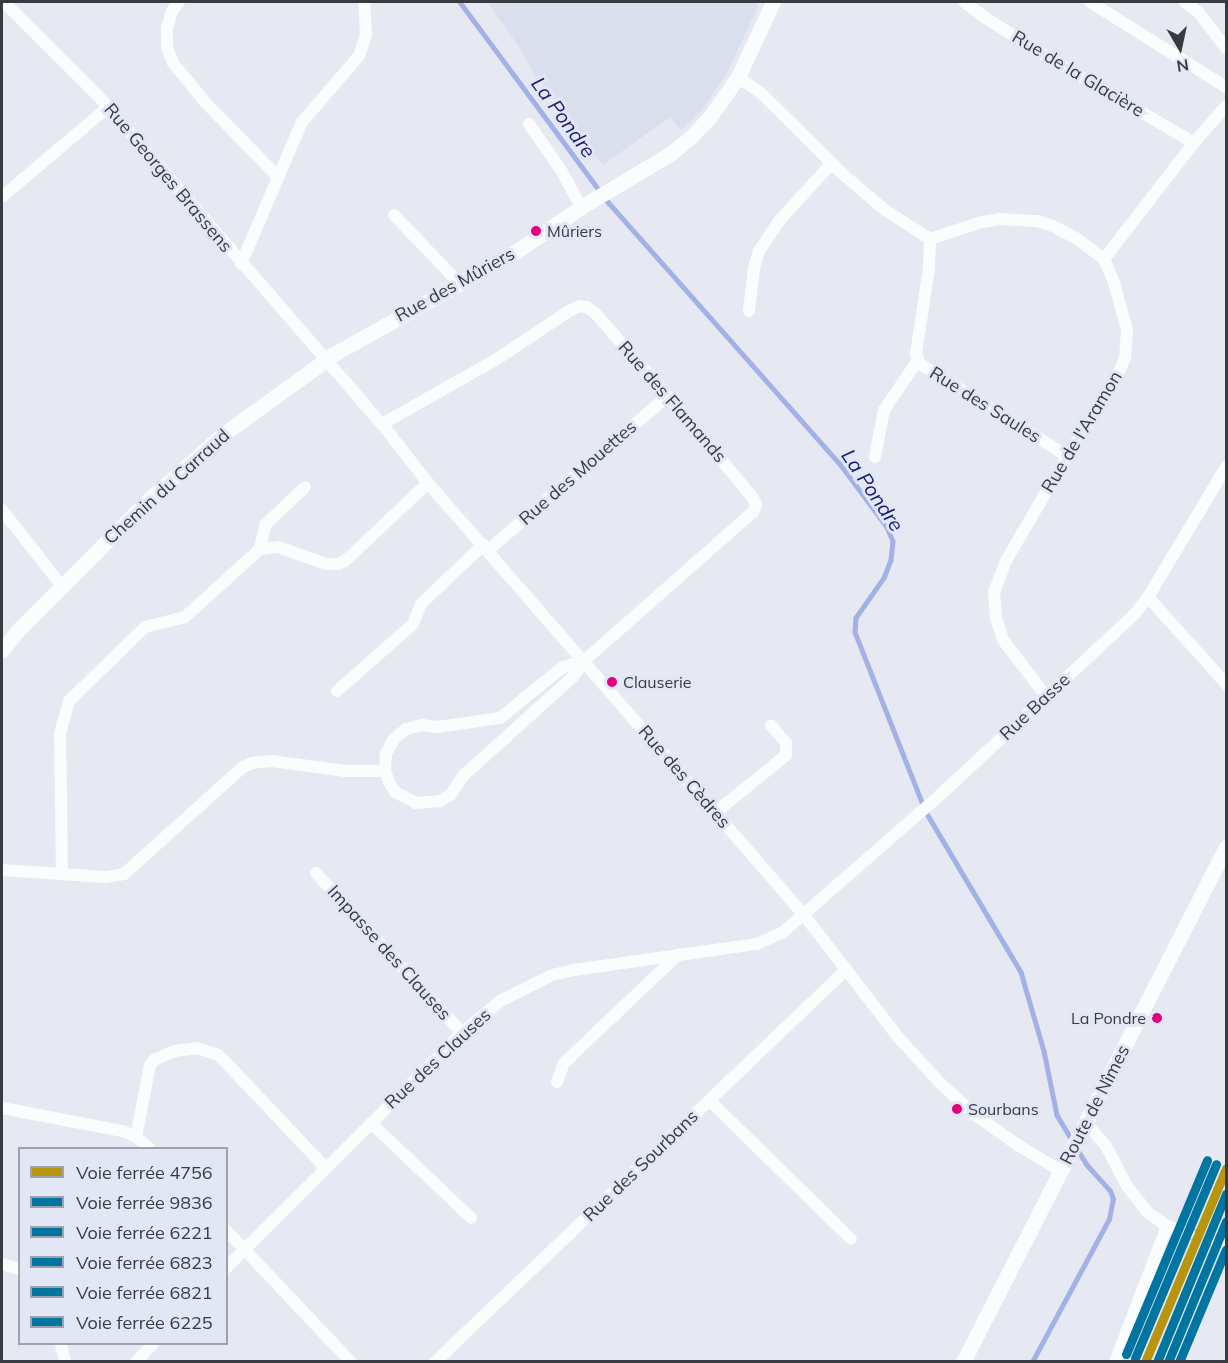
<!DOCTYPE html>
<html>
<head>
<meta charset="utf-8">
<style>
	body { margin:0 }
	#map { position:relative; width:1228px; height:1363px; overflow:hidden; background:#e6e9f1; font-family:Mulish,sans-serif }
	div>[style] { position:absolute }
	[style*='--x'] { left:calc(var(--x)*1px); top:calc(var(--y)*1px); width:calc(var(--w)*1px); rotate:calc(var(--a)*1deg) }
	.built>* { inset:0; background:#dadfee }
	.stream>* { height:4.5px; margin:-2.25px; padding:0 2.25px; transform-origin:2.25px; border-radius:2.25px; background:#a3b1e6 }
	.minor-tunnel>* { height:12px; margin-top:-6px; transform-origin:0; background:repeating-linear-gradient(90deg,#c3c6ce 0 12px,transparent 0 18px) }
	.minor>* { height:12px; margin:-6px; padding:0 6px; transform-origin:6px; border-radius:6px; background:#fbfcfd }
	.tertiary>* { height:15px; margin:-7.5px; padding:0 7.5px; transform-origin:7.5px; border-radius:7.5px; background:#fbfcfd }
	.rail-1>* { height:9px; margin:-4.5px; padding:0 4.5px; transform-origin:4.5px; border-radius:4.5px; background:#b8950d }
	.rail-2>* { height:9px; margin:-4.5px; padding:0 4.5px; transform-origin:4.5px; border-radius:4.5px; background:#0075a1 }
	.rail-3>* { height:9px; margin:-4.5px; padding:0 4.5px; transform-origin:4.5px; border-radius:4.5px; background:#0075a1 }
	.rail-4>* { height:9px; margin:-4.5px; padding:0 4.5px; transform-origin:4.5px; border-radius:4.5px; background:#0075a1 }
	.rail-5>* { height:9px; margin:-4.5px; padding:0 4.5px; transform-origin:4.5px; border-radius:4.5px; background:#0075a1 }
	.rail-6>* { height:9px; margin:-4.5px; padding:0 4.5px; transform-origin:4.5px; border-radius:4.5px; background:#0075a1 }
	.dots>* { width:16px; height:16px; translate:-50% -50%; box-sizing:border-box; border:3px solid #e2e7f5; border-radius:50% }
	span { translate:-50% -50%; white-space:nowrap; text-align:center; line-height:1.15; -webkit-text-stroke:6px #e2e7f5; paint-order:stroke }
	.bus-label { font-size:16px; color:#393b41 }
	.left { translate:0 -50%; text-align:left }
	.right { translate:-100% -50%; text-align:right }
	.street-label { font-size:18px; color:#393b41 }
	.water-label { font-size:20px; color:#171a6d; font-style:italic }
	.frame { position:absolute; inset:0; border:3px solid #393b41; pointer-events:none }
	.legend { position:absolute; left:18px; top:1147px; width:210px; height:198px; box-sizing:border-box; background:#e2e7f5; border:2px solid #9ea2ad; margin:0; padding:8px 10px; list-style:none; font-size:18px; color:#393b41 }
	.legend li { display:flex; align-items:center; gap:12px; height:30px }
	.legend b { width:30px; border:2px solid #9ea2ad }
	.north { position:absolute; left:1150px; top:18px; width:60px; height:60px; -webkit-text-stroke:4px #e2e7f5; paint-order:stroke; rotate:171deg; font-size:16px; font-weight:700; line-height:24px; text-align:center; color:#393b41 }
	.north::after { content:''; display:block; margin:auto; width:21px; height:27px; background:#393b41; clip-path:polygon(50% 0,100% 100%,50% 72%,0 100%) }
</style>
</head>
<body>
<div id="map">
	<div class="built">
		<div style="clip-path:polygon(487px 2px,755px 2px,758px 7px,726px 75px,701px 111px,681px 130px,670px 117px,603px 165px,533px 72px,520px 48px)"></div>
	</div>
	<div class="stream">
		<div style="--x:460;--y:2;--w:250;--a:53.5"></div>
		<div style="--x:609;--y:203;--w:350;--a:48.5"></div>
		<div style="--x:841;--y:465;--w:77;--a:53.4"></div>
		<div style="--x:887;--y:527;--w:15;--a:67"></div>
		<div style="--x:893;--y:541;--w:19;--a:96"></div>
		<div style="--x:891;--y:560;--w:19;--a:111"></div>
		<div style="--x:884;--y:578;--w:49;--a:125"></div>
		<div style="--x:856;--y:618;--w:14;--a:94"></div>
		<div style="--x:855;--y:632;--w:193;--a:68.5"></div>
		<div style="--x:926;--y:812;--w:186;--a:59.3"></div>
		<div style="--x:1021;--y:972;--w:82;--a:73.8"></div>
		<div style="--x:1044;--y:1051;--w:65;--a:78.5"></div>
		<div style="--x:1057;--y:1115;--w:29;--a:59"></div>
		<div style="--x:1032;--y:1362;--w:162;--a:-61.7"></div>
		<div style="--x:1109;--y:1219;--w:20;--a:-79"></div>
		<div style="--x:1113;--y:1199;--w:9;--a:-111"></div>
		<div style="--x:1110;--y:1191;--w:36;--a:-132"></div>
		<div style="--x:1086;--y:1164;--w:19;--a:-122"></div>
	</div>
	<div class="minor-tunnel">
		<div style="--x:1189;--y:1233;--w:29;--a:20"></div>
	</div>
	<div class="minor">
		<div style="--x:4;--y:2;--w:137;--a:45"></div>
		<div style="--x:101;--y:99;--w:430;--a:49.2"></div>
		<div style="--x:382;--y:424;--w:75;--a:52.1"></div>
		<div style="--x:428;--y:483;--w:573;--a:48.96"></div>
		<div style="--x:804;--y:915;--w:154;--a:52.4"></div>
		<div style="--x:898;--y:1037;--w:62;--a:47.6"></div>
		<div style="--x:940;--y:1083;--w:46;--a:42.4"></div>
		<div style="--x:974;--y:1114;--w:52;--a:35.5"></div>
		<div style="--x:1016;--y:1144;--w:52;--a:31"></div>
		<div style="--x:179;--y:2;--w:11;--a:128"></div>
		<div style="--x:172;--y:11;--w:19;--a:106"></div>
		<div style="--x:167;--y:29;--w:18;--a:90"></div>
		<div style="--x:167;--y:47;--w:17;--a:69"></div>
		<div style="--x:173;--y:63;--w:50;--a:50.6"></div>
		<div style="--x:205;--y:102;--w:103;--a:45.8"></div>
		<div style="--x:964;--y:2;--w:29;--a:36"></div>
		<div style="--x:987;--y:19;--w:85;--a:32"></div>
		<div style="--x:1059;--y:64;--w:156;--a:30.3"></div>
		<div style="--x:1090;--y:2;--w:160;--a:32"></div>
		<div style="--x:1185;--y:2;--w:18;--a:38"></div>
		<div style="--x:1199;--y:13;--w:44;--a:52.4"></div>
		<div style="--x:738;--y:77;--w:29;--a:35"></div>
		<div style="--x:762;--y:94;--w:117;--a:44.7"></div>
		<div style="--x:845;--y:176;--w:52;--a:40.4"></div>
		<div style="--x:885;--y:210;--w:54;--a:32.8"></div>
		<div style="--x:930;--y:239;--w:55;--a:-18.1"></div>
		<div style="--x:982;--y:222;--w:19;--a:-9"></div>
		<div style="--x:1001;--y:219;--w:36;--a:3"></div>
		<div style="--x:1037;--y:221;--w:17;--a:17"></div>
		<div style="--x:1053;--y:226;--w:26;--a:28"></div>
		<div style="--x:1076;--y:238;--w:35;--a:37"></div>
		<div style="--x:1104;--y:259;--w:26;--a:67"></div>
		<div style="--x:1114;--y:283;--w:49;--a:74.5"></div>
		<div style="--x:1127;--y:330;--w:28;--a:94"></div>
		<div style="--x:1125;--y:358;--w:28;--a:113"></div>
		<div style="--x:1114;--y:384;--w:86;--a:123.1"></div>
		<div style="--x:1067;--y:456;--w:121;--a:120.2"></div>
		<div style="--x:1006;--y:561;--w:34;--a:111"></div>
		<div style="--x:994;--y:593;--w:25;--a:85"></div>
		<div style="--x:996;--y:618;--w:23;--a:72"></div>
		<div style="--x:1003;--y:640;--w:71;--a:52.5"></div>
		<div style="--x:529;--y:124;--w:56;--a:55.2"></div>
		<div style="--x:561;--y:170;--w:42;--a:61.6"></div>
		<div style="--x:2;--y:197;--w:138;--a:-40.3"></div>
		<div style="--x:394;--y:215;--w:94;--a:46.3"></div>
		<div style="--x:930;--y:239;--w:29;--a:92"></div>
		<div style="--x:929;--y:268;--w:87;--a:98.6"></div>
		<div style="--x:916;--y:354;--w:11;--a:68"></div>
		<div style="--x:920;--y:364;--w:173;--a:32"></div>
		<div style="--x:1104;--y:259;--w:144;--a:-52.3"></div>
		<div style="--x:1192;--y:145;--w:52;--a:-48.9"></div>
		<div style="--x:241;--y:264;--w:155;--a:-66.8"></div>
		<div style="--x:302;--y:122;--w:87;--a:-49.2"></div>
		<div style="--x:359;--y:56;--w:22;--a:-72"></div>
		<div style="--x:366;--y:35;--w:33;--a:-93"></div>
		<div style="--x:749;--y:311;--w:43;--a:-83.4"></div>
		<div style="--x:754;--y:268;--w:18;--a:-74"></div>
		<div style="--x:759;--y:251;--w:36;--a:-56"></div>
		<div style="--x:779;--y:221;--w:79;--a:-47.6"></div>
		<div style="--x:382;--y:424;--w:132;--a:-29.5"></div>
		<div style="--x:497;--y:359;--w:87;--a:-33.7"></div>
		<div style="--x:569;--y:311;--w:12;--a:-24"></div>
		<div style="--x:580;--y:306;--w:7;--a:8"></div>
		<div style="--x:587;--y:307;--w:10;--a:37"></div>
		<div style="--x:595;--y:313;--w:111;--a:48.7"></div>
		<div style="--x:668;--y:396;--w:133;--a:50.2"></div>
		<div style="--x:753;--y:498;--w:8;--a:67"></div>
		<div style="--x:756;--y:505;--w:8;--a:113"></div>
		<div style="--x:753;--y:512;--w:225;--a:138.6"></div>
		<div style="--x:584;--y:661;--w:18;--a:124"></div>
		<div style="--x:574;--y:676;--w:149;--a:138"></div>
		<div style="--x:463;--y:776;--w:23;--a:124"></div>
		<div style="--x:450;--y:795;--w:12;--a:149"></div>
		<div style="--x:440;--y:801;--w:24;--a:175"></div>
		<div style="--x:416;--y:803;--w:24;--a:-152"></div>
		<div style="--x:395;--y:792;--w:12;--a:-121"></div>
		<div style="--x:389;--y:782;--w:12;--a:-110"></div>
		<div style="--x:385;--y:771;--w:17;--a:-87"></div>
		<div style="--x:386;--y:754;--w:16;--a:-63"></div>
		<div style="--x:393;--y:740;--w:17;--a:-40"></div>
		<div style="--x:406;--y:729;--w:16;--a:-14"></div>
		<div style="--x:422;--y:725;--w:16;--a:7"></div>
		<div style="--x:438;--y:727;--w:63;--a:-8.3"></div>
		<div style="--x:500;--y:718;--w:81;--a:-39"></div>
		<div style="--x:563;--y:667;--w:22;--a:-16"></div>
		<div style="--x:875;--y:457;--w:48;--a:-79.2"></div>
		<div style="--x:884;--y:410;--w:60;--a:-55.8"></div>
		<div style="--x:2;--y:510;--w:97;--a:51.7"></div>
		<div style="--x:260;--y:549;--w:25;--a:-78"></div>
		<div style="--x:265;--y:525;--w:55;--a:-43.5"></div>
		<div style="--x:487;--y:551;--w:238;--a:-40.6"></div>
		<div style="--x:1148;--y:597;--w:117;--a:48.1"></div>
		<div style="--x:337;--y:691;--w:101;--a:-41.4"></div>
		<div style="--x:413;--y:624;--w:22;--a:-68"></div>
		<div style="--x:421;--y:604;--w:86;--a:-43.6"></div>
		<div style="--x:715;--y:813;--w:92;--a:-39.2"></div>
		<div style="--x:786;--y:755;--w:12;--a:-90"></div>
		<div style="--x:786;--y:743;--w:23;--a:-130"></div>
		<div style="--x:2;--y:870;--w:104;--a:3.9"></div>
		<div style="--x:106;--y:877;--w:18;--a:-9"></div>
		<div style="--x:124;--y:874;--w:160;--a:-42"></div>
		<div style="--x:243;--y:767;--w:10;--a:-24"></div>
		<div style="--x:252;--y:763;--w:20;--a:-6"></div>
		<div style="--x:272;--y:761;--w:74;--a:7.8"></div>
		<div style="--x:345;--y:771;--w:40;--a:0"></div>
		<div style="--x:62;--y:873;--w:140;--a:-90.8"></div>
		<div style="--x:60;--y:733;--w:33;--a:-74"></div>
		<div style="--x:69;--y:701;--w:106;--a:-44.2"></div>
		<div style="--x:145;--y:627;--w:41;--a:-14"></div>
		<div style="--x:185;--y:617;--w:101;--a:-42.2"></div>
		<div style="--x:260;--y:549;--w:18;--a:-6"></div>
		<div style="--x:278;--y:547;--w:51;--a:19.5"></div>
		<div style="--x:326;--y:564;--w:12;--a:0"></div>
		<div style="--x:338;--y:564;--w:8;--a:-23"></div>
		<div style="--x:345;--y:561;--w:114;--a:-43.2"></div>
		<div style="--x:316;--y:873;--w:217;--a:47.6"></div>
		<div style="--x:557;--y:1082;--w:20;--a:-70"></div>
		<div style="--x:564;--y:1063;--w:158;--a:-43.5"></div>
		<div style="--x:710;--y:1101;--w:197;--a:44.4"></div>
		<div style="--x:2;--y:1108;--w:123;--a:10.8"></div>
		<div style="--x:123;--y:1131;--w:14;--a:25"></div>
		<div style="--x:136;--y:1137;--w:17;--a:40"></div>
		<div style="--x:371;--y:1123;--w:138;--a:43.5"></div>
		<div style="--x:1086;--y:1123;--w:30;--a:49"></div>
		<div style="--x:1106;--y:1146;--w:45;--a:62.3"></div>
		<div style="--x:1127;--y:1186;--w:33;--a:52"></div>
		<div style="--x:1147;--y:1212;--w:24;--a:35"></div>
		<div style="--x:1167;--y:1226;--w:23;--a:18"></div>
		<div style="--x:136;--y:1137;--w:73;--a:-79"></div>
		<div style="--x:150;--y:1065;--w:6;--a:-51"></div>
		<div style="--x:154;--y:1060;--w:22;--a:-24"></div>
		<div style="--x:174;--y:1051;--w:23;--a:-7"></div>
		<div style="--x:197;--y:1048;--w:22;--a:18"></div>
		<div style="--x:218;--y:1055;--w:17;--a:45"></div>
		<div style="--x:230;--y:1067;--w:138;--a:46.5"></div>
		<div style="--x:226;--y:1230;--w:182;--a:46.6"></div>
		<div style="--x:1216;--y:1243;--w:11;--a:22"></div>
		<div style="--x:2;--y:1264;--w:19;--a:16"></div>
		<div style="--x:226;--y:1268;--w:333;--a:-44.9"></div>
		<div style="--x:462;--y:1033;--w:50;--a:-40.1"></div>
		<div style="--x:500;--y:1001;--w:58;--a:-26.6"></div>
		<div style="--x:552;--y:975;--w:23;--a:-13"></div>
		<div style="--x:574;--y:970;--w:185;--a:-8.1"></div>
		<div style="--x:757;--y:944;--w:27;--a:-24"></div>
		<div style="--x:782;--y:933;--w:208;--a:-41.1"></div>
		<div style="--x:939;--y:796;--w:266;--a:-42.9"></div>
		<div style="--x:1134;--y:615;--w:23;--a:-52"></div>
		<div style="--x:1148;--y:597;--w:152;--a:-59"></div>
		<div style="--x:61;--y:1344;--w:18;--a:77"></div>
		<div style="--x:136;--y:1362;--w:25;--a:-47"></div>
		<div style="--x:435;--y:1362;--w:569;--a:-43.65"></div>
		<div style="--x:1115;--y:1362;--w:146;--a:-69.1"></div>
	</div>
	<div class="tertiary">
		<div style="--x:2;--y:650;--w:28;--a:-51"></div>
		<div style="--x:20;--y:628;--w:178;--a:-45"></div>
		<div style="--x:146;--y:502;--w:96;--a:-41.6"></div>
		<div style="--x:218;--y:438;--w:143;--a:-35.9"></div>
		<div style="--x:334;--y:354;--w:210;--a:-29.4"></div>
		<div style="--x:517;--y:251;--w:78;--a:-34.5"></div>
		<div style="--x:581;--y:207;--w:104;--a:-30.8"></div>
		<div style="--x:670;--y:154;--w:28;--a:-39"></div>
		<div style="--x:692;--y:136;--w:25;--a:-47"></div>
		<div style="--x:709;--y:118;--w:50;--a:-54.7"></div>
		<div style="--x:738;--y:77;--w:83;--a:-65"></div>
		<div style="--x:963;--y:1362;--w:578;--a:-62.95"></div>
	</div>
	<div class="rail-1">
		<div style="--x:1145;--y:1362;--w:210;--a:-67.3"></div>
	</div>
	<div class="rail-2">
		<div style="--x:1157;--y:1362;--w:182;--a:-67.7"></div>
	</div>
	<div class="rail-3">
		<div style="--x:1135;--y:1358;--w:210;--a:-67.3"></div>
	</div>
	<div class="rail-4">
		<div style="--x:1168;--y:1362;--w:152;--a:-67.6"></div>
	</div>
	<div class="rail-5">
		<div style="--x:1126;--y:1354;--w:210;--a:-67.3"></div>
	</div>
	<div class="rail-6">
		<div style="--x:1179;--y:1362;--w:122;--a:-67.4"></div>
	</div>
	<div class="dots">
		<div style="left:536px;top:231px;background:#e5007d"></div>
		<div style="left:612px;top:682px;background:#e5007d"></div>
		<div style="left:1157px;top:1018px;background:#e5007d"></div>
		<div style="left:957px;top:1109px;background:#e5007d"></div>
	</div>
	<div class="bus-label">
		<span class="left" style="left:547px;top:231px">Mûriers</span>
		<span class="left" style="left:623px;top:682px">Clauserie</span>
		<span class="right" style="left:1146px;top:1018px">La Pondre</span>
		<span class="left" style="left:968px;top:1109px">Sourbans</span>
	</div>
	<div class="street-label">
		<span style="left:1078px;top:74px;rotate:31deg">Rue de la Glacière</span>
		<span style="left:168px;top:178px;rotate:50deg">Rue Georges Brassens</span>
		<span style="left:455px;top:285px;rotate:-29deg">Rue des Mûriers</span>
		<span style="left:672px;top:402px;rotate:49deg">Rue des Flamands</span>
		<span style="left:985px;top:405px;rotate:32deg">Rue des Saules</span>
		<span style="left:1082px;top:432px;rotate:-59deg">Rue de l'Aramon</span>
		<span style="left:578px;top:473px;rotate:-41deg">Rue des Mouettes</span>
		<span style="left:167px;top:487px;rotate:-42deg">Chemin du Carraud</span>
		<span style="left:1035px;top:707px;rotate:-43deg">Rue Basse</span>
		<span style="left:684px;top:777px;rotate:49deg">Rue des Cèdres</span>
		<span style="left:389px;top:953px;rotate:48deg">Impasse des Clauses</span>
		<span style="left:438px;top:1059px;rotate:-43deg">Rue des Clauses</span>
		<span style="left:1095px;top:1105px;rotate:-63deg">Route de Nîmes</span>
		<span style="left:641px;top:1166px;rotate:-44deg">Rue des Sourbans</span>
	</div>
	<div class="water-label">
		<span style="left:564px;top:117px;rotate:54deg">La Pondre</span>
		<span style="left:873px;top:490px;rotate:56deg">La Pondre</span>
	</div>
	<div class="frame"></div>
	<ul class="legend">
	<li><b style="height:8px;background:#b8950d"></b>Voie ferrée 4756</li>
	<li><b style="height:8px;background:#0075a1"></b>Voie ferrée 9836</li>
	<li><b style="height:8px;background:#0075a1"></b>Voie ferrée 6221</li>
	<li><b style="height:8px;background:#0075a1"></b>Voie ferrée 6823</li>
	<li><b style="height:8px;background:#0075a1"></b>Voie ferrée 6821</li>
	<li><b style="height:8px;background:#0075a1"></b>Voie ferrée 6225</li>
	</ul>
	<div class="north">N</div>
</div>
</body>
</html>
